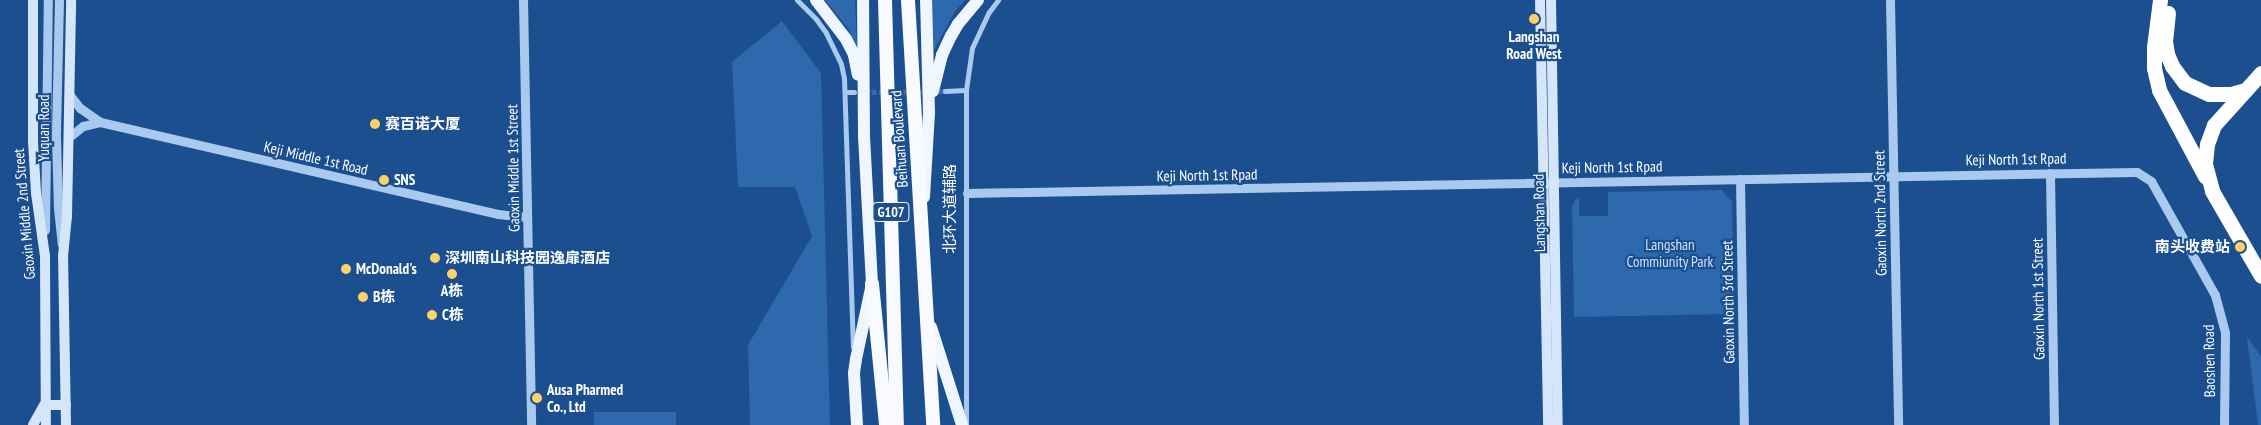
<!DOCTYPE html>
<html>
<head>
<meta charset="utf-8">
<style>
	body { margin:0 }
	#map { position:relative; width:2261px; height:425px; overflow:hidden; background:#1b4f8f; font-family:"PT Sans Narrow","Noto Sans SC",sans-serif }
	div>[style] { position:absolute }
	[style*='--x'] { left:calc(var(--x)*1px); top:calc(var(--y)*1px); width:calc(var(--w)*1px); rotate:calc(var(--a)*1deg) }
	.green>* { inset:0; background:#2e69ad; transform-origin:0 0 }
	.minor-tunnel>* { height:5px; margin-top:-2.5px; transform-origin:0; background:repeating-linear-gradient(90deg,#3d69a0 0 5px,transparent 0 7.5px) }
	.minor>* { height:5px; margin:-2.5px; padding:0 2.5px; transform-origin:2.5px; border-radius:2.5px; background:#a9c9ee }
	.tertiary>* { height:9px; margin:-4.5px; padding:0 4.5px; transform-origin:4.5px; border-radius:4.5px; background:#a9c9ee }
	.secondary>* { height:10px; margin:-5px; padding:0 5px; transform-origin:5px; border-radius:5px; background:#d6e6fa }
	.primary>* { height:12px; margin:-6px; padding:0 6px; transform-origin:6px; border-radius:6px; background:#f0f6ff }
	.trunk>* { height:14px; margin:-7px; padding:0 7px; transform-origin:7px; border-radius:7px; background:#f8faff }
	.motorway>* { height:15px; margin:-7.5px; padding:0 7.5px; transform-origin:7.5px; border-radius:7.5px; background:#fff }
	.dots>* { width:14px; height:14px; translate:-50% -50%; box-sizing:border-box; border:2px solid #1b4f8f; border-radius:50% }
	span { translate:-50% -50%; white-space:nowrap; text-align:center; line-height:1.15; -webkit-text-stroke:4.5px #1b4f8f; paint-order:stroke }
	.shield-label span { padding:1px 4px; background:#1b4f8f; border:1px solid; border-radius:4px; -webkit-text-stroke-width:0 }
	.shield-label { font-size:14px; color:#fff; font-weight:700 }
	.poi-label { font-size:15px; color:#fff; font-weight:700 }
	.left { translate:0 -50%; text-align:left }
	.right { translate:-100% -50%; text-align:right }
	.street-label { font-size:15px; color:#fff }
	.park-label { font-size:15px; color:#cfe3fa }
</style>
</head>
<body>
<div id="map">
	<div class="green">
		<div style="clip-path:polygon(825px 0,855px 0,857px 48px,847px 27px)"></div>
		<div style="clip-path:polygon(931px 0,965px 0,954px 13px,931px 56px)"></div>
		<div style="clip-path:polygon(782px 21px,821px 73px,830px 425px,750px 425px,748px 345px,812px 236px,795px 187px,738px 187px,732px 62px)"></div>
		<div style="clip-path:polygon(1722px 190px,1732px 202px,1734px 314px,1574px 317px,1572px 207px,1575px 200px,1579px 198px,1579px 216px,1608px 216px,1608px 192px)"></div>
		<div style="clip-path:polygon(2247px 337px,2261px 356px,2261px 425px,2258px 425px)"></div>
		<div style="left:594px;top:412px;width:82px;height:13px"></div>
	</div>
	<div class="minor-tunnel">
		<div style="--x:864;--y:92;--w:81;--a:-0.7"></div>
	</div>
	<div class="minor">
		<div style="--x:797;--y:0;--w:27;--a:45"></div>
		<div style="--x:816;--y:19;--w:17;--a:54"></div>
		<div style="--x:826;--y:33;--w:34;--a:64"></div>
		<div style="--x:841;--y:64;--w:14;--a:78"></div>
		<div style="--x:844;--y:78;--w:269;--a:88.1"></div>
		<div style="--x:945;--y:91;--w:21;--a:-3"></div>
		<div style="--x:845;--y:92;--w:9;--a:0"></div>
		<div style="--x:966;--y:425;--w:335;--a:-90"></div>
		<div style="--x:966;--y:90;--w:42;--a:-81.9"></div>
		<div style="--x:972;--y:48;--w:40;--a:-65"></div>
		<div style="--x:989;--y:12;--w:15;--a:-53"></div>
	</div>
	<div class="tertiary">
		<div style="--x:59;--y:0;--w:137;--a:91.3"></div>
		<div style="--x:56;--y:137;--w:71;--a:88.4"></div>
		<div style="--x:58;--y:208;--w:36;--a:84"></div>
		<div style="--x:523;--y:0;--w:425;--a:88.9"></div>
		<div style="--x:1890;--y:0;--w:425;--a:88.9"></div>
		<div style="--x:69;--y:94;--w:18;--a:52"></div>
		<div style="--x:80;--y:108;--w:24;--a:35"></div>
		<div style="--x:100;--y:122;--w:408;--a:13"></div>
		<div style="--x:498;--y:214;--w:29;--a:6"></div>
		<div style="--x:68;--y:138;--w:19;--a:-39"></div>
		<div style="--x:83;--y:126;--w:17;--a:-13"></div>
		<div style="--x:2050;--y:173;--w:252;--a:89.1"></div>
		<div style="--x:1740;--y:179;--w:246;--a:89.1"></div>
		<div style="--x:967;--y:193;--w:1170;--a:-1.03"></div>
		<div style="--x:2137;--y:172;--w:17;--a:33"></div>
		<div style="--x:2151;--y:181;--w:131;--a:60.7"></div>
		<div style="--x:2215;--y:295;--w:39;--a:75"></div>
		<div style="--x:2225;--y:333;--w:92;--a:90.6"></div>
		<div style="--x:45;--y:230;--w:230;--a:-89.3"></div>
	</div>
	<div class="secondary">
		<div style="--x:33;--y:0;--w:141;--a:90"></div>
		<div style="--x:33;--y:141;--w:52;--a:86.7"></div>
		<div style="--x:36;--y:193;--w:64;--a:81.9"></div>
		<div style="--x:45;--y:256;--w:169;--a:89.7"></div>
		<div style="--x:1540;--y:0;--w:425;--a:88.9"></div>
		<div style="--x:1551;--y:0;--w:425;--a:89.1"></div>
		<div style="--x:46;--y:405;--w:20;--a:0"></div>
		<div style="--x:33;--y:425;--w:23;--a:-61"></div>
		<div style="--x:66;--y:425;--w:169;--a:-91"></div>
		<div style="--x:63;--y:256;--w:40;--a:-84.3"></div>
		<div style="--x:67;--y:216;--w:216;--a:-88.9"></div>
	</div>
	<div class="primary">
		<div style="--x:816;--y:0;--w:49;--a:52.4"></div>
		<div style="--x:846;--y:39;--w:18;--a:63"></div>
		<div style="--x:854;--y:55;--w:20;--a:79"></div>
		<div style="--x:933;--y:91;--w:37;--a:-76"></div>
		<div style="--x:942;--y:55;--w:21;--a:-65"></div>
		<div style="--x:951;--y:36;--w:14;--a:-60"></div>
		<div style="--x:958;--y:24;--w:31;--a:-50"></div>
		<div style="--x:924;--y:197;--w:84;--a:-86.6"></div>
		<div style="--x:929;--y:113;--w:113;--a:-91.5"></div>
		<div style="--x:931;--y:327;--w:103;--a:72.4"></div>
		<div style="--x:857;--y:425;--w:52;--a:-93.3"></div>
		<div style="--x:854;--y:373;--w:14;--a:-82"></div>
		<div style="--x:856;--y:359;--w:77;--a:-78"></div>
		<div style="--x:872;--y:284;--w:148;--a:-93.1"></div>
		<div style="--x:864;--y:136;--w:136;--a:-90.4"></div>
	</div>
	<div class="trunk">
		<div style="--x:885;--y:0;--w:425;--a:88.4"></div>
		<div style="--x:908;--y:0;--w:426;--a:86.6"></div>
		<div style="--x:872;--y:284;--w:142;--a:84.3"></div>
	</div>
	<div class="motorway">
		<div style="--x:2160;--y:0;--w:47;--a:97.3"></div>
		<div style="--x:2154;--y:47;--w:21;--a:90"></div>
		<div style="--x:2154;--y:68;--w:23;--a:77"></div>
		<div style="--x:2159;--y:90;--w:98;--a:61.9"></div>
		<div style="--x:2168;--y:13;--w:28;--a:96"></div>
		<div style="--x:2165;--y:41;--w:13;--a:81"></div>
		<div style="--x:2167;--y:54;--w:13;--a:67"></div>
		<div style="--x:2172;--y:66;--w:21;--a:53"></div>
		<div style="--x:2185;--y:83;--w:26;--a:25"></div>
		<div style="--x:2209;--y:94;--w:22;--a:0"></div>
		<div style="--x:2231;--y:94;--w:15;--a:-16"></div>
		<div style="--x:2261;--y:73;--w:70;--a:132.1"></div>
		<div style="--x:2214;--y:125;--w:20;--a:110"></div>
		<div style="--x:2207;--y:144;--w:20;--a:96"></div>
		<div style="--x:2205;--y:164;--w:28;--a:75"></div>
		<div style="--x:2212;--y:191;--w:98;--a:60"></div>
	</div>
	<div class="dots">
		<div style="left:1534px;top:19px;background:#ffd166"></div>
		<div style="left:375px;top:124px;background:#ffd166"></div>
		<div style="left:384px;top:180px;background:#ffd166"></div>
		<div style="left:2240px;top:247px;background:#ffd166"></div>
		<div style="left:435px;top:258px;background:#ffd166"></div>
		<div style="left:346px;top:269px;background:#ffd166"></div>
		<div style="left:452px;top:274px;background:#ffd166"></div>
		<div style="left:363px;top:297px;background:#ffd166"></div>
		<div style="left:432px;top:315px;background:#ffd166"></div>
		<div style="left:537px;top:398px;background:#ffd166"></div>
	</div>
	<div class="shield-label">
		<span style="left:891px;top:212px">G107</span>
	</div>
	<div class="poi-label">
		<span style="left:1534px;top:45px">Langshan<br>Road West</span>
		<span class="left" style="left:385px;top:124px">赛百诺大厦</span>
		<span class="left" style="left:394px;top:180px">SNS</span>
		<span class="right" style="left:2230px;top:247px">南头收费站</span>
		<span class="left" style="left:445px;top:258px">深圳南山科技园逸扉酒店</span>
		<span class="left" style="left:356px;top:269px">McDonald's</span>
		<span style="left:452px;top:291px">A栋</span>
		<span class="left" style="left:373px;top:297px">B栋</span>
		<span class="left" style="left:442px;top:315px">C栋</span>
		<span class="left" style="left:547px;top:398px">Ausa Pharmed<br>Co., Ltd</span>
	</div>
	<div class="street-label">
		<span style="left:44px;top:128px;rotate:-90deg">Yuquan Road</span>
		<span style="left:899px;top:139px;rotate:-94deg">Beihuan Boulevard</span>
		<span style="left:316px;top:158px;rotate:13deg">Keji Middle 1st Road</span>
		<span style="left:2016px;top:159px;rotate:-1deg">Keji North 1st Rpad</span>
		<span style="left:1612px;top:167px;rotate:-1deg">Keji North 1st Rpad</span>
		<span style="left:513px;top:168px;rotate:-91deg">Gaoxin Middle 1st Street</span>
		<span style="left:1207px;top:175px;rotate:-1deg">Keji North 1st Rpad</span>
		<span style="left:950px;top:209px;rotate:-90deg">北环大道辅路</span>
		<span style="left:1539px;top:213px;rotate:-91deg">Langshan Road</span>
		<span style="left:1880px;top:213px;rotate:-91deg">Gaoxin North 2nd Street</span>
		<span style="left:24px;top:214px;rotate:-95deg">Gaoxin Middle 2nd Street</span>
		<span style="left:2038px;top:299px;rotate:-91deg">Gaoxin North 1st Street</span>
		<span style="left:1728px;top:302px;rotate:-91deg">Gaoxin North 3rd Street</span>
		<span style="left:2209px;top:361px;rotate:-91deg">Baoshen Road</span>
	</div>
	<div class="park-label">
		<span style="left:1670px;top:253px">Langshan<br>Commiunity Park</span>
	</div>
</div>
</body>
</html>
